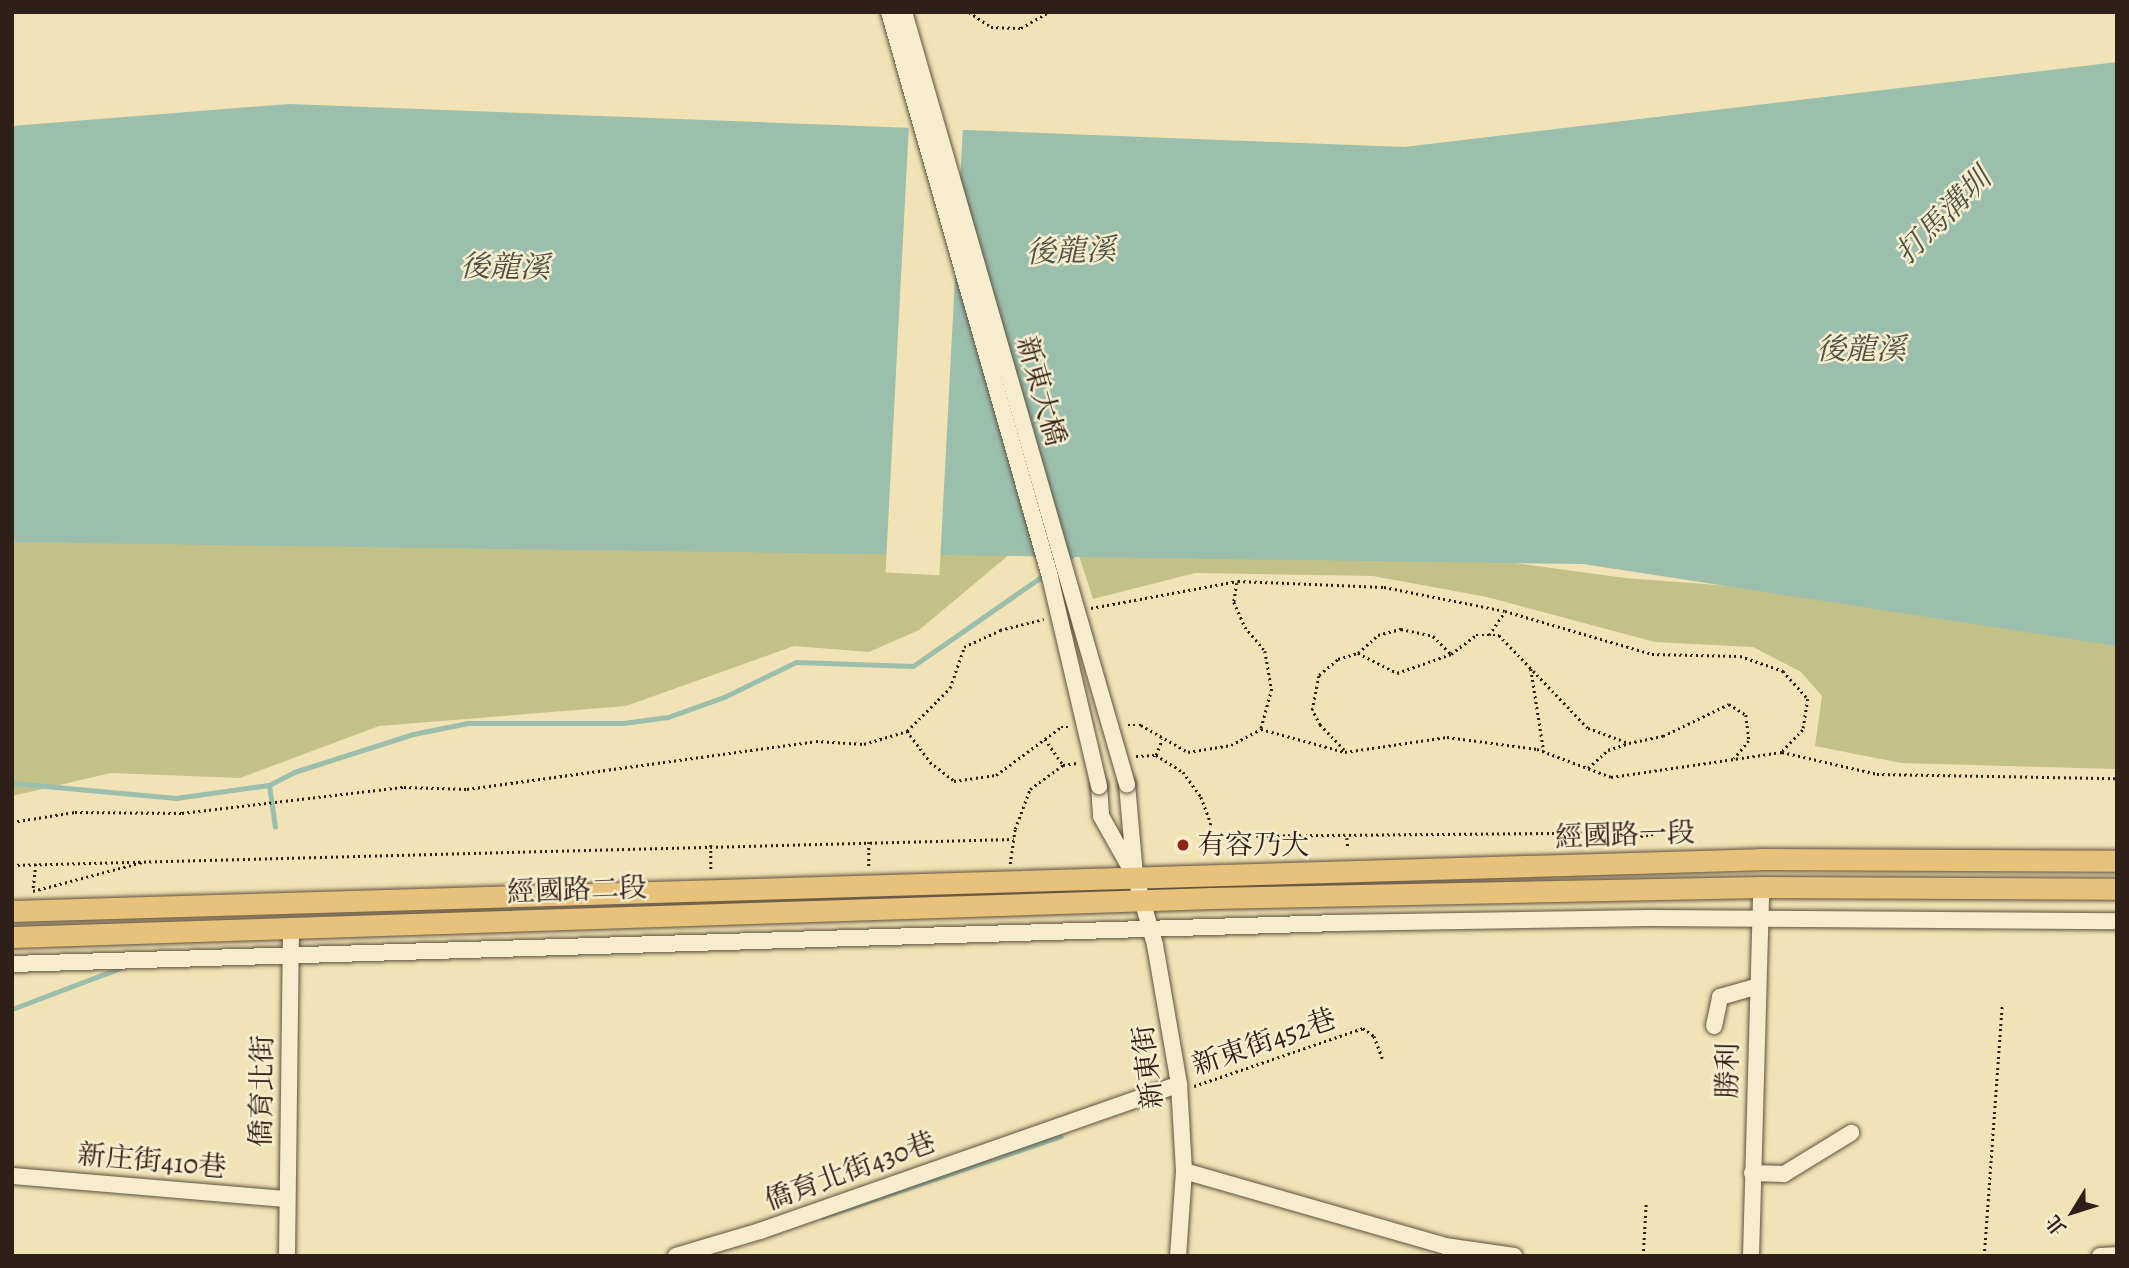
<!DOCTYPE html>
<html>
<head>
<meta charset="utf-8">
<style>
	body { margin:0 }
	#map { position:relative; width:2129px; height:1268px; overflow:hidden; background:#f1e3b5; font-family:Alegreya,"Noto Serif TC",serif }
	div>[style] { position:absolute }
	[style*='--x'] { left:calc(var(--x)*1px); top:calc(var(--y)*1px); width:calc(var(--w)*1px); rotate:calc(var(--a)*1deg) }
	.green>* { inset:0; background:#c2c188 }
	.water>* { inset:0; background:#9bbead }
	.pier>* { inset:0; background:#f1e3b5; transform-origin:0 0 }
	.stream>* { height:5px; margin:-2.5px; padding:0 2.5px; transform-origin:2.5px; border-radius:2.5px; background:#9bbead }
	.path>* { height:2.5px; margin-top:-1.25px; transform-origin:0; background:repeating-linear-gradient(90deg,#2e2018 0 2px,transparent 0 5.5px) }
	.roads { filter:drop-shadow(0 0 2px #5f513f) drop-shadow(0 0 2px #5f513f) }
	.minor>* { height:16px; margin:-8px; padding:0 8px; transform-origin:8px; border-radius:8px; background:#f6edcf }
	.major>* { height:21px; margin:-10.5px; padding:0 10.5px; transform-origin:10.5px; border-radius:10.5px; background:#e8c27a }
	.bridges { filter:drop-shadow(0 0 2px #5f513f) drop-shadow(0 0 2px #5f513f) }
	.minor-bridge>* { height:16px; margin:-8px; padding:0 8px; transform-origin:8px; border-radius:8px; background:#f6edcf }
	.dots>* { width:19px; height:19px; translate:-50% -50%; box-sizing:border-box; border:4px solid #f6edcf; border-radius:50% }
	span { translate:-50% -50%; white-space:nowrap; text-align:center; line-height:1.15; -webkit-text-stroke:5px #f6edcf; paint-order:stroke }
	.street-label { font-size:28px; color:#2e2018 }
	.poi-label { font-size:28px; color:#2e2018 }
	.left { translate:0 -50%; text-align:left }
	.water-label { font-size:30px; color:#4f4f45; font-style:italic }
	.frame { position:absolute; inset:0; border:14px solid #2e2018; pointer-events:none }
	.north { position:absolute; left:2038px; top:1177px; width:70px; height:70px; -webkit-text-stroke:5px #f6edcf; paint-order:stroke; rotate:232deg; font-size:19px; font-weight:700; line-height:28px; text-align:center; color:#2e2018 }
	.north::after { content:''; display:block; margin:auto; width:24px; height:32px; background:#2e2018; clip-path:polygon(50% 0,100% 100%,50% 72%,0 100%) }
</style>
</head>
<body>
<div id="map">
	<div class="green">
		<div style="clip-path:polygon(12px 542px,339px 543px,1010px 554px,919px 630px,869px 652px,794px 646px,626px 706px,379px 726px,240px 778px,111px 773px,12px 796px)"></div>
		<div style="clip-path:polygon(1448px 554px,1625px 578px,1991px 606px,2117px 596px,2117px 769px,1901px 763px,1815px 746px,1822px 696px,1801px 672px,1753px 647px,1655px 642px,1487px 597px,1373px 576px,1195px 573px,1093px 599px,1079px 556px)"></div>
	</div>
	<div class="water">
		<div style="clip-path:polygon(2117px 62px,2117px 646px,1583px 564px,12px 542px,12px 126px,289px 104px,1404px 147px)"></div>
	</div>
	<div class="pier">
		<div style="left:909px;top:124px;width:54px;height:449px;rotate:3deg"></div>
	</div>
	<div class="stream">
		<div style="--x:12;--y:783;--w:165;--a:5.2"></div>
		<div style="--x:176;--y:798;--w:94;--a:-8"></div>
		<div style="--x:269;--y:785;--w:28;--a:-27"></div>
		<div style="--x:294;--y:772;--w:125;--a:-17.7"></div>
		<div style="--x:413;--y:734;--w:56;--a:-11.3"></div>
		<div style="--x:468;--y:723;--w:155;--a:0"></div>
		<div style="--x:623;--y:723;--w:45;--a:-7.6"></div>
		<div style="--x:668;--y:717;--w:59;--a:-19.7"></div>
		<div style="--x:724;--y:697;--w:80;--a:-25.9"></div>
		<div style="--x:796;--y:662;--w:117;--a:2"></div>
		<div style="--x:913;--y:666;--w:200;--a:-34.8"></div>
		<div style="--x:269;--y:785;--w:42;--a:81.9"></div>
		<div style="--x:12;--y:1009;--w:116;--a:-20.8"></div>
		<div style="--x:822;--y:1217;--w:252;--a:-18.7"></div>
	</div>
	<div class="path">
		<div style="--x:969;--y:12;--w:27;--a:34"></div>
		<div style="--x:991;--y:27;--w:30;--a:2"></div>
		<div style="--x:1021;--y:28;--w:32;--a:-30"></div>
		<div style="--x:1237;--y:583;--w:19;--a:99"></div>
		<div style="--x:1234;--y:602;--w:27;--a:66"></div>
		<div style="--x:1245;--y:627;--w:31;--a:50"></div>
		<div style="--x:1265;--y:651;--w:39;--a:80"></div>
		<div style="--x:1272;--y:689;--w:41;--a:105.4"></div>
		<div style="--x:1091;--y:608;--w:149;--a:-10.4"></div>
		<div style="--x:1238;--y:581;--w:146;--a:2.4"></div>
		<div style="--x:1384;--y:587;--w:123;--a:11.2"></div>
		<div style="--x:1505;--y:611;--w:153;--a:16.3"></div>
		<div style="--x:1652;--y:654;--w:88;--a:1.3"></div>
		<div style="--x:1740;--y:656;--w:46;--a:19.2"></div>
		<div style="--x:1783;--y:671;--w:38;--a:48"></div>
		<div style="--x:1808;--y:699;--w:31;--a:99"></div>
		<div style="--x:1803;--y:730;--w:30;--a:134"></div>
		<div style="--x:1489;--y:635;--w:27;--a:-56"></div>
		<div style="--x:1358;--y:653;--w:27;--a:-42"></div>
		<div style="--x:1378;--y:635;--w:24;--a:-15"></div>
		<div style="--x:1401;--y:629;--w:33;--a:12"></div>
		<div style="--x:1433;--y:636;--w:25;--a:45"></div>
		<div style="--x:1531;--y:669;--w:84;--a:81.1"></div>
		<div style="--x:1128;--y:725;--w:13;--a:0"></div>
		<div style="--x:1141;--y:725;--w:54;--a:29.9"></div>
		<div style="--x:1188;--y:752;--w:44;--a:-9.2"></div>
		<div style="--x:1231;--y:745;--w:34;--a:-28"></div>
		<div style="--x:1261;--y:729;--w:87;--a:15.3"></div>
		<div style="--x:1345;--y:752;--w:103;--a:-8.4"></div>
		<div style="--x:1447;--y:737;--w:91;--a:7.6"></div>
		<div style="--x:1537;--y:749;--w:79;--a:20.7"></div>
		<div style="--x:1611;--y:777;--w:173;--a:-8.3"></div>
		<div style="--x:1782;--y:752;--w:98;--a:13"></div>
		<div style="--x:1877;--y:774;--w:240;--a:1"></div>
		<div style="--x:907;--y:731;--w:39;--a:53"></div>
		<div style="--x:930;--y:762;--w:31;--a:38"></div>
		<div style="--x:954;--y:781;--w:42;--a:-8.1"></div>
		<div style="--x:996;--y:775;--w:81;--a:-36.4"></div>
		<div style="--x:1061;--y:727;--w:8;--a:0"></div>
		<div style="--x:1045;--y:739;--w:32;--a:55"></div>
		<div style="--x:1344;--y:750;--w:35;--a:-134"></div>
		<div style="--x:1320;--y:725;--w:17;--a:-118"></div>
		<div style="--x:1312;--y:710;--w:36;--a:-79"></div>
		<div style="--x:1319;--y:675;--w:25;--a:-40"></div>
		<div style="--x:1338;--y:659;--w:21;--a:-17"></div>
		<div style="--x:1358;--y:653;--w:44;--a:27.1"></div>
		<div style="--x:1397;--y:673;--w:57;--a:-19.4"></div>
		<div style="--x:1451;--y:654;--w:31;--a:-37"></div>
		<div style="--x:1476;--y:635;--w:23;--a:0"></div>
		<div style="--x:1499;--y:635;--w:129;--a:46.3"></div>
		<div style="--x:1588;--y:728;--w:44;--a:20.1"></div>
		<div style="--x:1629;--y:743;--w:35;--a:-12"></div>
		<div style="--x:1663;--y:736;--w:73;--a:-25.9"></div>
		<div style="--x:1729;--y:704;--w:20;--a:33"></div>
		<div style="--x:1746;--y:715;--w:26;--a:83"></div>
		<div style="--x:1749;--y:741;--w:23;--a:130"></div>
		<div style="--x:1156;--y:755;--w:17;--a:-69"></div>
		<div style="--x:1136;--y:756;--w:20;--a:-3"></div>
		<div style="--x:1156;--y:755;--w:32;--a:32"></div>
		<div style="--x:1183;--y:772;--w:31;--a:54"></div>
		<div style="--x:1201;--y:797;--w:28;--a:69"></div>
		<div style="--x:1211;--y:823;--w:26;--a:113"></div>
		<div style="--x:1588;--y:768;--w:27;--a:-42"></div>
		<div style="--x:1608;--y:750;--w:22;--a:-18"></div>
		<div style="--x:12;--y:822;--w:64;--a:-9"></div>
		<div style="--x:75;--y:812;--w:107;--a:0.5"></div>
		<div style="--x:182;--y:813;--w:224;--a:-6.7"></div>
		<div style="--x:404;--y:787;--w:63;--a:1.8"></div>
		<div style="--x:467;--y:789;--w:352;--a:-7.8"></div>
		<div style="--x:816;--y:741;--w:48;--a:3.6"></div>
		<div style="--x:864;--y:744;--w:45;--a:-16.8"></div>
		<div style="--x:907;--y:731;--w:61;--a:-45"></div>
		<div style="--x:950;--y:688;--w:43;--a:-71.1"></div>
		<div style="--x:964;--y:647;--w:40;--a:-25"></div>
		<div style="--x:1000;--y:630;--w:45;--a:-14"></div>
		<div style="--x:1206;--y:836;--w:457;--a:-0.5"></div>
		<div style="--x:1347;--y:838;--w:10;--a:84"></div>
		<div style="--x:869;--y:842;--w:25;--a:90"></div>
		<div style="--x:1597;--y:843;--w:57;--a:-9.1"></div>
		<div style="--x:711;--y:845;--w:24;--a:90"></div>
		<div style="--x:36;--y:864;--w:27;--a:96"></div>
		<div style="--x:33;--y:891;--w:114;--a:-14.8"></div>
		<div style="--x:1010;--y:864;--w:35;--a:-82"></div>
		<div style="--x:1015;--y:829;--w:43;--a:-69.4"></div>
		<div style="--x:1030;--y:789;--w:41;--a:-36"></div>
		<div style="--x:1063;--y:765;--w:14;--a:-8"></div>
		<div style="--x:12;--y:865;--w:1002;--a:-1.49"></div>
		<div style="--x:1194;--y:1086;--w:179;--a:-18.9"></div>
		<div style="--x:1363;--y:1028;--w:14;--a:36"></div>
		<div style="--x:1374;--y:1036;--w:26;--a:69"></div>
		<div style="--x:1643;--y:1256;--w:54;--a:-86.8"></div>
		<div style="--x:1984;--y:1256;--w:251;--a:-85.9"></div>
	</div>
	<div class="roads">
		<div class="minor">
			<div style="--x:1127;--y:784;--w:92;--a:85"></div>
			<div style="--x:1135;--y:876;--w:72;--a:73.8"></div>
			<div style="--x:1155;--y:945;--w:141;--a:80.2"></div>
			<div style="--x:1179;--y:1084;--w:87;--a:86.7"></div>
			<div style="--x:1184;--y:1171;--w:85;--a:94"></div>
			<div style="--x:1099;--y:786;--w:30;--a:86"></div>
			<div style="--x:1101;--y:816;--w:65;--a:60.7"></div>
			<div style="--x:12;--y:964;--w:1325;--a:-1.77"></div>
			<div style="--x:1336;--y:923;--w:313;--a:-0.9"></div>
			<div style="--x:1649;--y:918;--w:468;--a:0.4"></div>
			<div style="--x:1714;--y:1026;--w:30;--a:-78"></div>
			<div style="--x:1720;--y:997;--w:36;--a:-16"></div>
			<div style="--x:1184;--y:1171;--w:272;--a:16"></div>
			<div style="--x:1445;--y:1246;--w:70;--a:8.2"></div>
			<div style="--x:1752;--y:1173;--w:32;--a:2"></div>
			<div style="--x:1784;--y:1174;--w:79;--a:-31.5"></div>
			<div style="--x:12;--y:1176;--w:275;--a:4.8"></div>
			<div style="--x:287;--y:1256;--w:328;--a:-89.3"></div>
			<div style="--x:676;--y:1256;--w:88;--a:-16.6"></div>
			<div style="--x:760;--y:1231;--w:444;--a:-19.3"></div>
			<div style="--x:1751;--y:1256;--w:369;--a:-88.4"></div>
			<div style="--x:2100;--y:1256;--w:17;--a:-3"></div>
		</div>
		<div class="major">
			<div style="--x:12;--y:911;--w:1748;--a:-1.7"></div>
			<div style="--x:1759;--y:859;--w:358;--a:0.3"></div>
			<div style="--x:12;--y:937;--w:1201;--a:-1.86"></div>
			<div style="--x:1212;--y:898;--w:549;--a:-1.15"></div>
			<div style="--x:1761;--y:887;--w:356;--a:0.3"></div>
		</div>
	</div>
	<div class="bridges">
		<div class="minor-bridge">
			<div style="--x:889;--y:12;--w:587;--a:74.09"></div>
			<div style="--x:1050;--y:577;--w:215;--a:76.8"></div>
			<div style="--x:904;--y:12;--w:804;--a:73.89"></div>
		</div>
	</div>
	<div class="dots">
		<div style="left:1183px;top:845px;background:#8f2418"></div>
	</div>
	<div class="street-label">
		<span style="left:1041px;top:391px;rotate:74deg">新東大橋</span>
		<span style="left:1625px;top:835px;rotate:-2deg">經國路一段</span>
		<span style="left:577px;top:890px;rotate:-2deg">經國路二段</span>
		<span style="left:1264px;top:1042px;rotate:-19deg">新東街452巷</span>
		<span style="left:1148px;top:1067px;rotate:-97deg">新東街</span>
		<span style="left:1728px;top:1071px;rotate:-89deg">勝利</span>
		<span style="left:262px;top:1091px;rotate:-89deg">僑育北街</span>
		<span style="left:152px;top:1161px;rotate:5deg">新庄街410巷</span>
		<span style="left:850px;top:1171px;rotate:-20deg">僑育北街430巷</span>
	</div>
	<div class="poi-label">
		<span class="left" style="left:1197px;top:845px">有容乃大</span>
	</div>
	<div class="water-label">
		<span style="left:1943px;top:216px;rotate:-45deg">打馬溝圳</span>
		<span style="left:1071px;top:251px;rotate:-2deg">後龍溪</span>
		<span style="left:505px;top:267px;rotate:1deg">後龍溪</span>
		<span style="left:1861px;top:349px">後龍溪</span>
	</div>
	<div class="frame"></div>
	<div class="north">北</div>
</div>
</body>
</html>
